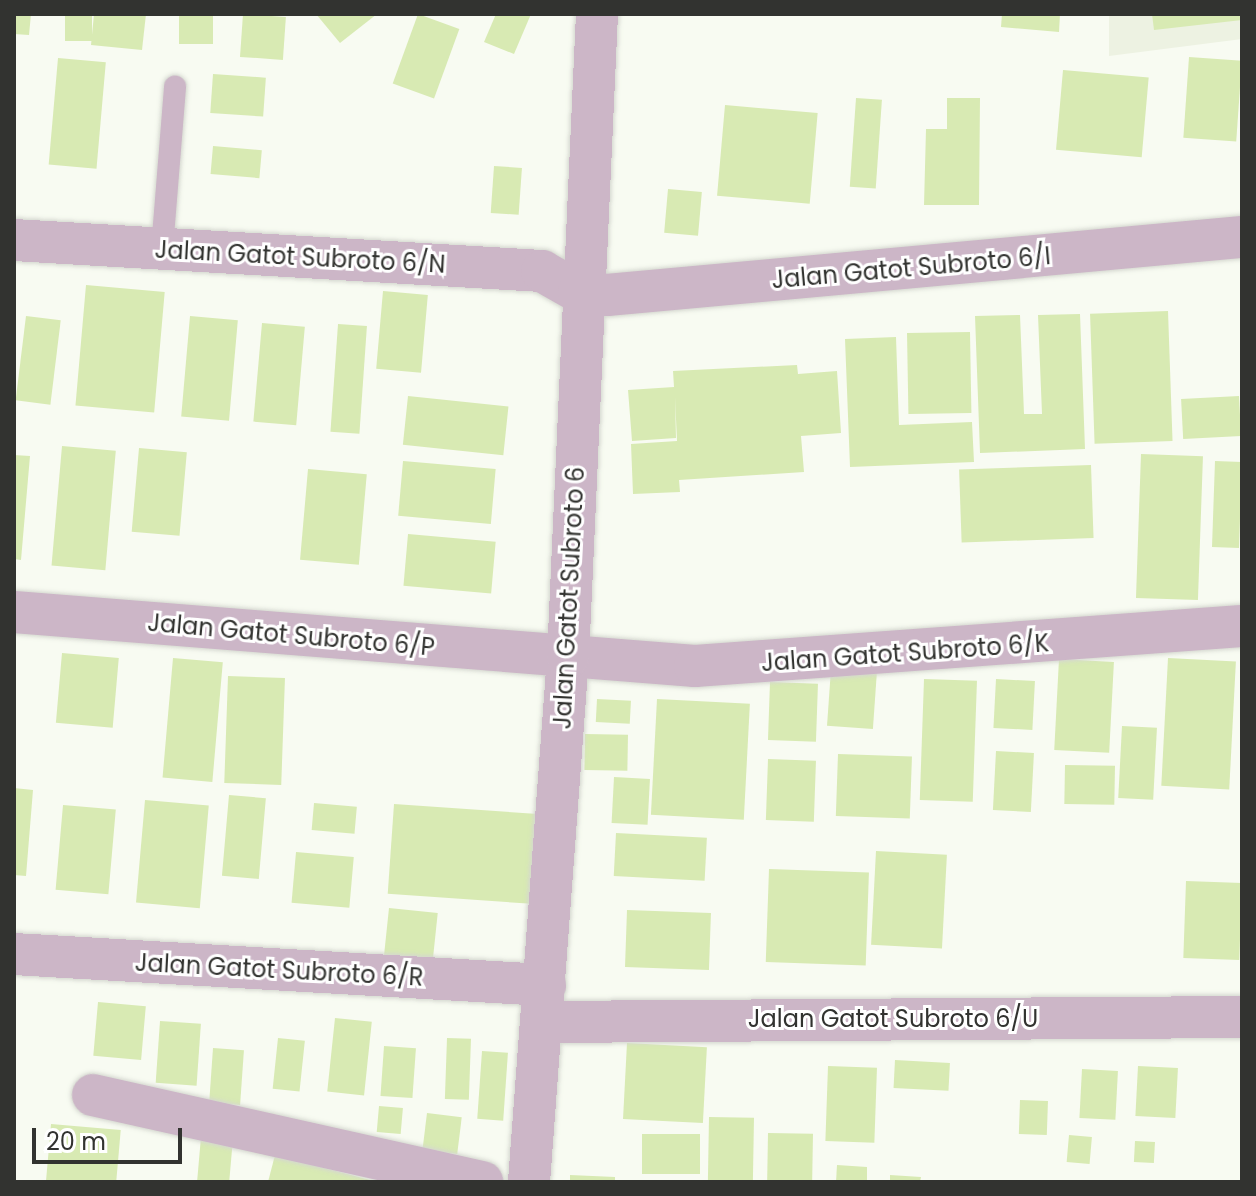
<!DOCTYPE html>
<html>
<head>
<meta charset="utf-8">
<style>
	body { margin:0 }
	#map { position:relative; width:1256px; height:1196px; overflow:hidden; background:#f8fbf2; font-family:Poppins,sans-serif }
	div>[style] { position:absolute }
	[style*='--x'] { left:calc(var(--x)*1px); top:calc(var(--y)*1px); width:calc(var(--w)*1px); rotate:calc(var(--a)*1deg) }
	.built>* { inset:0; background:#edf2e2 }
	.building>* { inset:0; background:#d8eab3; transform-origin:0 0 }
	.roads { filter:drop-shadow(0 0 2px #d4d7cf) drop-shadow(0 0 2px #d4d7cf) }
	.lane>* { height:22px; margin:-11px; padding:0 11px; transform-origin:11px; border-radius:11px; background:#ccb6c7 }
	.street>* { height:42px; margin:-21px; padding:0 21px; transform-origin:21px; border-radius:21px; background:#ccb6c7 }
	span { translate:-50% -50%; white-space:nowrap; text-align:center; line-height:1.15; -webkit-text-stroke:6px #fff; paint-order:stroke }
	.street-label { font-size:24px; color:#323330 }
	.frame { position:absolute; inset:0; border:16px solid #323330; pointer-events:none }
	.scale { position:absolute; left:32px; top:1128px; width:150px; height:36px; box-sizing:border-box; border:4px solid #323330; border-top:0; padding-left:10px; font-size:24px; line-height:28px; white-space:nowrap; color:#323330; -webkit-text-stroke:6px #fff; paint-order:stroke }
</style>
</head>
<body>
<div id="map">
	<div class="built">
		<div style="clip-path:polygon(1109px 14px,1242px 14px,1242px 39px,1109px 56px)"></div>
	</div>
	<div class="building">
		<div style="clip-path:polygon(14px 14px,31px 14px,29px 35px,14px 34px)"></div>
		<div style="left:65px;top:14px;width:27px;height:27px"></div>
		<div style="clip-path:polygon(94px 14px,146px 14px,142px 50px,91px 45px)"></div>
		<div style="left:179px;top:14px;width:34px;height:30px"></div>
		<div style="left:243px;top:14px;width:43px;height:43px;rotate:4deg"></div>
		<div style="clip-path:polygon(316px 14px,377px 14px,340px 43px)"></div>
		<div style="left:418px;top:14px;width:44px;height:74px;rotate:20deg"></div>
		<div style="clip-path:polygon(496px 14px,531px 14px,514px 54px,484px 42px)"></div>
		<div style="clip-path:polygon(1002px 14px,1060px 14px,1059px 32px,1001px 27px)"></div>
		<div style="clip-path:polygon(1152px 14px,1242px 14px,1242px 20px,1154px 30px)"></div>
		<div style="left:1189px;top:57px;width:53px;height:81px;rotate:4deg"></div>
		<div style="left:58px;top:58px;width:48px;height:107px;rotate:5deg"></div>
		<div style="left:1063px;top:70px;width:86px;height:80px;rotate:5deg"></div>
		<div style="left:213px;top:74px;width:53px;height:39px;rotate:4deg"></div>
		<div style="left:856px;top:98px;width:26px;height:89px;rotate:4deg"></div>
		<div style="clip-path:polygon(947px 98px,980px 98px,979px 205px,924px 205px,926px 129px,947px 129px)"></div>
		<div style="left:725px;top:105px;width:93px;height:91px;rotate:5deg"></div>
		<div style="left:213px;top:146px;width:49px;height:28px;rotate:5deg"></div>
		<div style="left:494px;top:166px;width:28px;height:47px;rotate:4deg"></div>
		<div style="left:668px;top:189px;width:34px;height:44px;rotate:5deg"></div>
		<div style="left:86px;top:285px;width:79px;height:121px;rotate:5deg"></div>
		<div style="left:383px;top:291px;width:45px;height:78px;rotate:5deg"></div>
		<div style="left:1168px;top:311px;width:130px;height:78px;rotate:88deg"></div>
		<div style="clip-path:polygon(1080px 314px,1085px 449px,980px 453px,975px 316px,1020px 315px,1024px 414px,1042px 414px,1038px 315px)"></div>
		<div style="left:26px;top:316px;width:35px;height:85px;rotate:7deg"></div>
		<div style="left:190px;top:316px;width:48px;height:101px;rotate:5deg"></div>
		<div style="left:262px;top:323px;width:43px;height:99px;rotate:5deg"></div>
		<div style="left:338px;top:324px;width:29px;height:108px;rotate:4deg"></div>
		<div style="left:970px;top:332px;width:81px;height:63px;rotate:89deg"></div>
		<div style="clip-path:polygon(896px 337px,899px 425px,972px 422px,974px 462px,850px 467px,845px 339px)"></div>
		<div style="clip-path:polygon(797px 365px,798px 374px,837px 371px,841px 433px,801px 436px,804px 472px,679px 480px,680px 492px,633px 494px,631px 444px,677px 441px,675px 397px,676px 438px,632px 441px,628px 390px,674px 387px,673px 371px)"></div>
		<div style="left:408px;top:396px;width:101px;height:49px;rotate:6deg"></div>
		<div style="left:1239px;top:396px;width:40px;height:58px;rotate:87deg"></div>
		<div style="left:62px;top:446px;width:54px;height:120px;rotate:5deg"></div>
		<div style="left:139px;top:448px;width:48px;height:84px;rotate:5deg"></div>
		<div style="left:1141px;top:454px;width:62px;height:144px;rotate:2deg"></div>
		<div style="clip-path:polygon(14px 455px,30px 456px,21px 560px,14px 559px)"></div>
		<div style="left:403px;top:461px;width:93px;height:55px;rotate:5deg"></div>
		<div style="left:1215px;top:461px;width:27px;height:86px;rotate:2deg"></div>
		<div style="left:1091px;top:465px;width:73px;height:132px;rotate:88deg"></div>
		<div style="left:308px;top:469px;width:59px;height:91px;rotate:5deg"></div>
		<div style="left:408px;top:534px;width:88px;height:52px;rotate:5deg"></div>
		<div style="left:62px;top:653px;width:57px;height:70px;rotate:5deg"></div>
		<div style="left:173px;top:658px;width:50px;height:120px;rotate:5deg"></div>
		<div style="left:1168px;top:658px;width:68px;height:128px;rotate:3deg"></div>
		<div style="left:1059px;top:659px;width:55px;height:91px;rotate:3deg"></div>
		<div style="left:831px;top:669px;width:46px;height:57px;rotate:4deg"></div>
		<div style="left:228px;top:676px;width:57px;height:107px;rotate:2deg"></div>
		<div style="left:924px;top:679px;width:53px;height:121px;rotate:2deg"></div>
		<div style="left:996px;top:679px;width:39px;height:49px;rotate:3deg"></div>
		<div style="left:770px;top:682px;width:48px;height:58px;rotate:2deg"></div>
		<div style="left:597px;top:699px;width:34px;height:23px;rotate:3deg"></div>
		<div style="left:657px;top:699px;width:93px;height:116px;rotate:3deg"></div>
		<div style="left:1122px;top:726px;width:35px;height:72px;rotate:3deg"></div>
		<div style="left:585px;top:734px;width:43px;height:36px;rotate:1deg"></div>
		<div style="left:996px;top:751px;width:38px;height:59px;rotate:3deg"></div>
		<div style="left:838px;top:754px;width:74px;height:62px;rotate:2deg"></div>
		<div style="left:768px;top:759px;width:48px;height:61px;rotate:2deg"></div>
		<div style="left:1065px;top:765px;width:50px;height:39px;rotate:1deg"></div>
		<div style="left:614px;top:777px;width:36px;height:46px;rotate:3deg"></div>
		<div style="clip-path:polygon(14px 788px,33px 790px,26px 876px,14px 875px)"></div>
		<div style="left:229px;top:795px;width:37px;height:81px;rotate:5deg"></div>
		<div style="left:145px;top:800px;width:64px;height:103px;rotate:5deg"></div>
		<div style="left:314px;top:803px;width:43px;height:27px;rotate:5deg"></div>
		<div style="left:394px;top:804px;width:144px;height:90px;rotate:4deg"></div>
		<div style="left:63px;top:805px;width:53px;height:85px;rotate:5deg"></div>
		<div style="left:616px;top:833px;width:91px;height:43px;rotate:3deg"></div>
		<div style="left:876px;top:851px;width:71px;height:94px;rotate:3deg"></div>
		<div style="left:296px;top:852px;width:58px;height:51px;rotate:5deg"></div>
		<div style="left:769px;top:869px;width:100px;height:93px;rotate:2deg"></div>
		<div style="left:1186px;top:881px;width:56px;height:77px;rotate:2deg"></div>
		<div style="left:389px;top:908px;width:49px;height:61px;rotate:6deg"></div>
		<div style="left:627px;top:910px;width:84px;height:57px;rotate:2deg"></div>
		<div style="left:98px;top:1002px;width:48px;height:54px;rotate:5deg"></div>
		<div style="left:335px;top:1018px;width:37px;height:74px;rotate:6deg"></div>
		<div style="left:160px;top:1021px;width:41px;height:62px;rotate:4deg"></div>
		<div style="left:278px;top:1038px;width:27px;height:51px;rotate:6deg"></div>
		<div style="left:447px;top:1038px;width:24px;height:61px;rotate:2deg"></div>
		<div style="left:627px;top:1043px;width:80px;height:76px;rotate:3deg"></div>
		<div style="left:384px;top:1046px;width:32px;height:50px;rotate:4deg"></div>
		<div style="left:213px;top:1048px;width:31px;height:55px;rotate:4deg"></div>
		<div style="left:482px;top:1051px;width:26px;height:68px;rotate:4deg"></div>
		<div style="left:895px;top:1060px;width:55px;height:28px;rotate:3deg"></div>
		<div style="left:828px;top:1066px;width:49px;height:75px;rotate:2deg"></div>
		<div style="left:1138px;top:1066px;width:40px;height:50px;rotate:3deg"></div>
		<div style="left:1082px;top:1069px;width:36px;height:49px;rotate:3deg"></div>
		<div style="left:1020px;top:1100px;width:28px;height:34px;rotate:2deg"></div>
		<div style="left:379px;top:1106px;width:24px;height:26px;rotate:5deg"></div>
		<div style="left:427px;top:1113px;width:35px;height:37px;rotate:7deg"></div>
		<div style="left:709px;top:1117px;width:45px;height:65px;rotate:1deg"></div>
		<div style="left:51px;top:1124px;width:70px;height:58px;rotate:5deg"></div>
		<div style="left:768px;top:1133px;width:45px;height:49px;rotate:1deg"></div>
		<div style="left:642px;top:1134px;width:58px;height:40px"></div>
		<div style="left:1069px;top:1135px;width:23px;height:27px;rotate:5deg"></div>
		<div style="left:201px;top:1137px;width:32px;height:45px;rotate:5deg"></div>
		<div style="left:1135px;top:1141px;width:20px;height:21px;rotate:3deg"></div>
		<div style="clip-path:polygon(275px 1155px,374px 1181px,374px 1182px,268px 1182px)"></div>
		<div style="clip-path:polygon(837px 1165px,867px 1167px,867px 1182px,836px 1182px)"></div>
		<div style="clip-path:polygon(570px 1175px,615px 1177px,615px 1182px,570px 1182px)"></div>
		<div style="clip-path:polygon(890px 1175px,921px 1177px,920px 1182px,890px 1182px)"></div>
	</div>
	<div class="roads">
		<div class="lane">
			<div style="--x:162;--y:249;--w:163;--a:-85.4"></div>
		</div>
		<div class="street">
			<div style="--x:14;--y:240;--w:529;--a:3.36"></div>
			<div style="--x:542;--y:271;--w:43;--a:29.6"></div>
			<div style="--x:579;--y:292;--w:28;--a:6"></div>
			<div style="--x:607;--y:295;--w:638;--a:-5.22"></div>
			<div style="--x:14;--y:612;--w:683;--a:4.53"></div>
			<div style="--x:695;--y:666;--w:548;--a:-4.18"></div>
			<div style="--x:14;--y:954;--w:532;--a:3.34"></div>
			<div style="--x:543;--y:1022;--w:699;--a:-0.41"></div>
			<div style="--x:93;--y:1095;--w:399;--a:12.6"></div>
			<div style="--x:529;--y:1182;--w:526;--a:-85.75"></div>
			<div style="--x:568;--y:657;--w:644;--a:-87.42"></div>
		</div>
	</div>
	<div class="street-label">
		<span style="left:300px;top:257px;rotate:3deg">Jalan Gatot Subroto 6/N</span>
		<span style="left:911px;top:268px;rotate:-5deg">Jalan Gatot Subroto 6/I</span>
		<span style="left:569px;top:598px;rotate:-87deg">Jalan Gatot Subroto 6</span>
		<span style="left:291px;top:635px;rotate:5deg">Jalan Gatot Subroto 6/P</span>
		<span style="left:905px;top:653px;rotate:-4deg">Jalan Gatot Subroto 6/K</span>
		<span style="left:279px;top:970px;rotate:3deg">Jalan Gatot Subroto 6/R</span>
		<span style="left:893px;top:1019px">Jalan Gatot Subroto 6/U</span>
	</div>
	<div class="frame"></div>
	<div class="scale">20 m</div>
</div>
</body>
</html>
